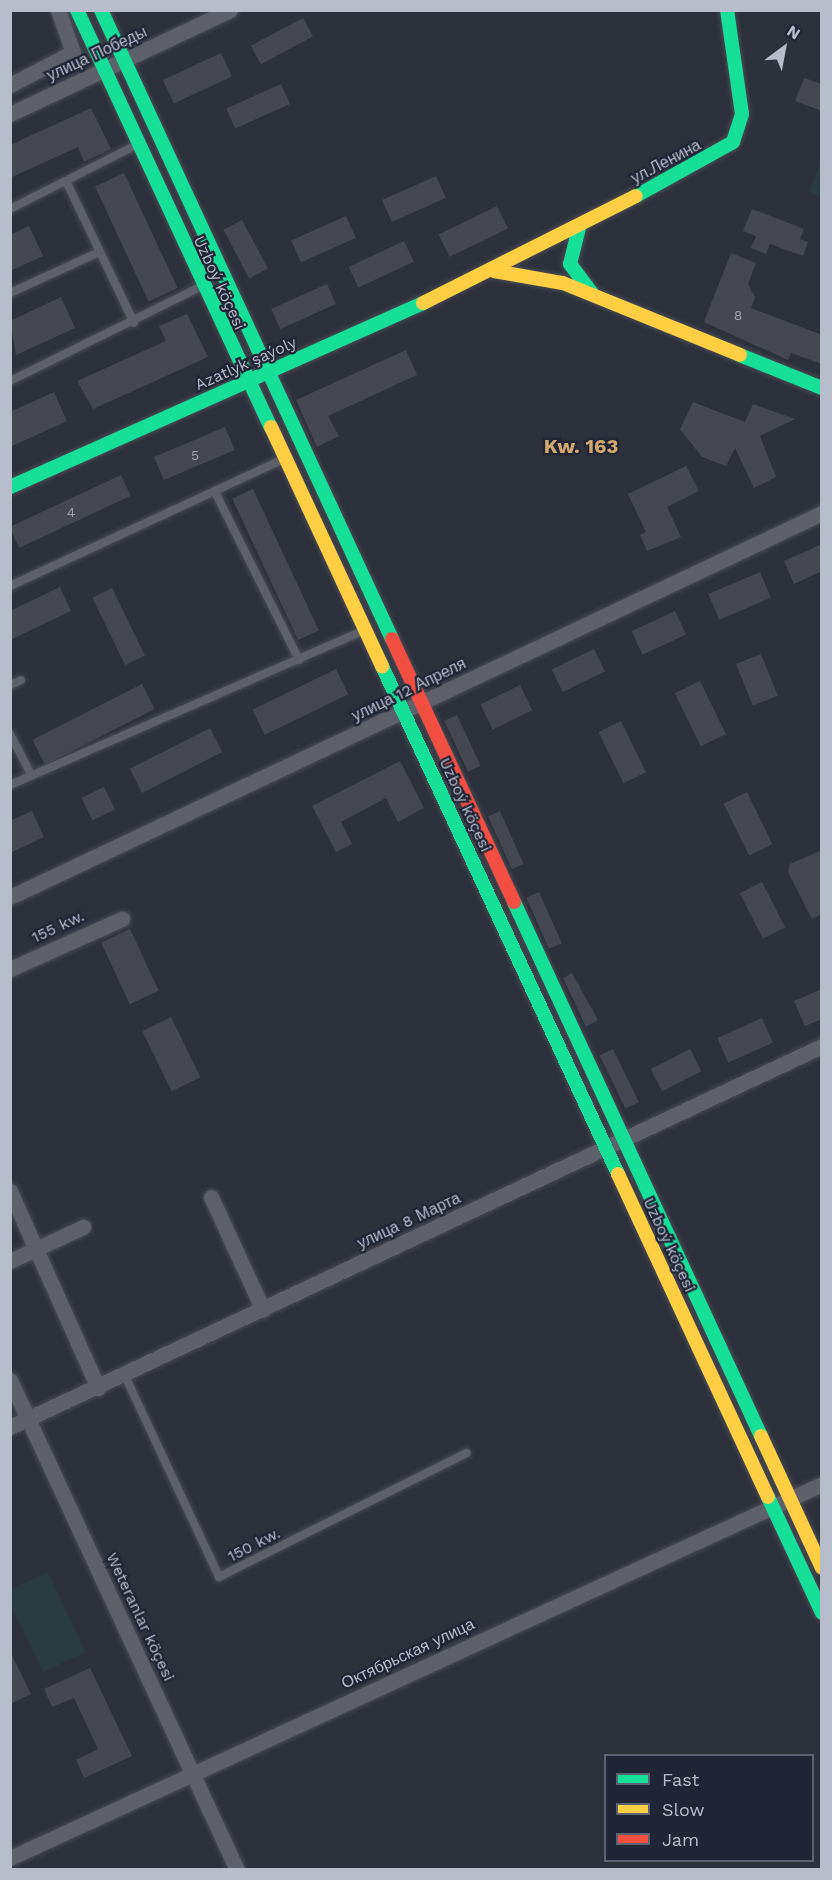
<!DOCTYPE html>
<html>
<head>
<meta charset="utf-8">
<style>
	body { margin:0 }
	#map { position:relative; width:832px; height:1880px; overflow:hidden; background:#2d313b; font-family:"Work Sans",sans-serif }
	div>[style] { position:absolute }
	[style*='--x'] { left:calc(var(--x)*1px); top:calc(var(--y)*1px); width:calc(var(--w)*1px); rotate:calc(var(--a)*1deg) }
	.green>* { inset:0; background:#2a3a41 }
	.building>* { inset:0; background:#454850; transform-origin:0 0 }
	.roads { filter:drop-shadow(0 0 2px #494c54) drop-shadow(0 0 2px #494c54) }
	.lane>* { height:8px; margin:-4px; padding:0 4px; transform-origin:4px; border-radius:4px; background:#5e6169 }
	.street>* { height:15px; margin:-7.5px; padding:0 7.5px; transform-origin:7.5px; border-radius:7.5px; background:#5e6169 }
	.fast>* { height:14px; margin:-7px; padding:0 7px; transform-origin:7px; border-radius:7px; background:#16e098 }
	.slow>* { height:14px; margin:-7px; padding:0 7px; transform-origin:7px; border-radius:7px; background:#ffcf43 }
	.jam>* { height:14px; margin:-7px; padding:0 7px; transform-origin:7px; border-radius:7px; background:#f24e42 }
	span { translate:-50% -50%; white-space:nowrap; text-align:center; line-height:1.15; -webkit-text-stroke:4.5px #202636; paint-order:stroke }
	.number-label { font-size:14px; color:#9ba0ac }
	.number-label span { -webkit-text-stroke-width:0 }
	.street-label { font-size:16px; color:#b8bdcb }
	.quarter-label { font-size:20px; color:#d2a86c; font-weight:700 }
	.frame { position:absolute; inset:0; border:12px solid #b8bdcb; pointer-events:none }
	.legend { position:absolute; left:604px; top:1754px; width:210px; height:108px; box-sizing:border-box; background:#202636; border:2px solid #5d6272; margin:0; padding:8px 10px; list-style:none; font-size:18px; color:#b8bdcb }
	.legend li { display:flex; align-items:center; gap:12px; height:30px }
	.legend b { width:30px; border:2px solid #5d6272 }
	.north { position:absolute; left:754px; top:18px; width:60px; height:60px; -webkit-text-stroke:4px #202636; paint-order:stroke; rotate:32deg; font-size:16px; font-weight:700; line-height:24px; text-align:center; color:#b8bdcb }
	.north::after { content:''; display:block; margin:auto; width:21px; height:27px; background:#b8bdcb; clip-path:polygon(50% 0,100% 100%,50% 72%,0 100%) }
</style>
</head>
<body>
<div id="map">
	<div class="green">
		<div style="clip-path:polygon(821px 160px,822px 197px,821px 197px,809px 192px)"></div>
		<div style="clip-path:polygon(48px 1572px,86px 1652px,43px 1672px,11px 1606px,11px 1589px)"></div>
	</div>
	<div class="building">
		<div style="left:303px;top:18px;width:21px;height:59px;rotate:62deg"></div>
		<div style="left:221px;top:53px;width:26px;height:64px;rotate:65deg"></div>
		<div style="clip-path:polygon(804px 78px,822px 84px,822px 111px,795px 101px)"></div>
		<div style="left:281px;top:84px;width:22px;height:60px;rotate:66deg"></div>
		<div style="clip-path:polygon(91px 108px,111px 149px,84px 162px,78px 147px,10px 178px,10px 145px)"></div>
		<div style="left:124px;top:173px;width:127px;height:32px;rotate:65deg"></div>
		<div style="left:436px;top:176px;width:24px;height:59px;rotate:66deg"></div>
		<div style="left:497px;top:206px;width:25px;height:65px;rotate:64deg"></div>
		<div style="clip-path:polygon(752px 209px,804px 229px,800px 239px,808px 242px,803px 256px,770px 244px,766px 254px,751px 248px,756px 236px,743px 231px)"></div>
		<div style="left:346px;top:216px;width:24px;height:60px;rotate:66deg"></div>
		<div style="left:242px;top:220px;width:55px;height:21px;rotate:62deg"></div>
		<div style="clip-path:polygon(29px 226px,43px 256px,10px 271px,10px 235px)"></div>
		<div style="left:404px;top:241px;width:23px;height:61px;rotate:65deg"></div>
		<div style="clip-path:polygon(731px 253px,756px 263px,748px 284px,755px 297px,751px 308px,822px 335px,822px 364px,791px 353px,788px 360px,704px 322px)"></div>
		<div style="left:327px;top:284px;width:22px;height:61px;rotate:66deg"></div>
		<div style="clip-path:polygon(61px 297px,75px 328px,16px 355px,10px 321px)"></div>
		<div style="clip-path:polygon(187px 314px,208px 357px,93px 409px,77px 381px,166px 341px,159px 326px)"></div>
		<div style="clip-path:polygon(406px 350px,417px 375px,328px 416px,339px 436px,317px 447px,296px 400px)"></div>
		<div style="clip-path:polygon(54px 392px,67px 421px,10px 447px,10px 412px)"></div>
		<div style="clip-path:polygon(693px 402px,745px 422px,753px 404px,795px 419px,760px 436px,776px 477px,754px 488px,735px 448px,726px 466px,702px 457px,680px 429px)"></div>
		<div style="left:225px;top:427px;width:25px;height:77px;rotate:67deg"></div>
		<div style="clip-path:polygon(686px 466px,699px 491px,667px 507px,681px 537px,647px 551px,640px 535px,646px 532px,628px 494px)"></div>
		<div style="left:121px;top:475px;width:23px;height:123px;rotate:65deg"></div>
		<div style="left:253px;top:489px;width:156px;height:23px;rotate:65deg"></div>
		<div style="clip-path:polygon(822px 544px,822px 571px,794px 584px,784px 561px)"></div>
		<div style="left:760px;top:572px;width:28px;height:56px;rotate:67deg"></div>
		<div style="clip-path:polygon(60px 587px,71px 611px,10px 640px,10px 611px)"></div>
		<div style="left:112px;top:588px;width:75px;height:22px;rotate:64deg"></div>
		<div style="left:675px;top:611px;width:26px;height:48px;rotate:65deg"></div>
		<div style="left:594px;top:649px;width:25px;height:47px;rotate:64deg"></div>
		<div style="left:761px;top:654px;width:45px;height:27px;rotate:68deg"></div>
		<div style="left:336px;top:669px;width:28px;height:93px;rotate:64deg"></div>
		<div style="left:700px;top:681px;width:59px;height:28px;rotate:64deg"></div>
		<div style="left:142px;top:684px;width:28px;height:123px;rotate:63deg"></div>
		<div style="left:520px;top:685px;width:28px;height:44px;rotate:64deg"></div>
		<div style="left:457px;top:715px;width:56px;height:14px;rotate:65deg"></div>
		<div style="left:621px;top:721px;width:57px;height:25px;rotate:64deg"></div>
		<div style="left:210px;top:728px;width:27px;height:90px;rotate:63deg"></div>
		<div style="clip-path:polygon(400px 761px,424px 808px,398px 822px,386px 798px,341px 822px,352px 844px,336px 852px,312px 806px)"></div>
		<div style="left:104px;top:787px;width:25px;height:25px;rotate:64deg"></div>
		<div style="left:747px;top:792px;width:58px;height:26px;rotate:64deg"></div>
		<div style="clip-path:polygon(32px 811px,44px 837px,10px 853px,10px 821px)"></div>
		<div style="left:500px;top:811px;width:58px;height:13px;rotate:66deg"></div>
		<div style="clip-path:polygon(822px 850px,822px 914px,812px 919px,788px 872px,790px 864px)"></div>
		<div style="left:762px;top:882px;width:51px;height:25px;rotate:63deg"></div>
		<div style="left:539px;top:892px;width:56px;height:14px;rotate:66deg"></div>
		<div style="left:130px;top:929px;width:68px;height:32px;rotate:65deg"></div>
		<div style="clip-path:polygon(572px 973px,598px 1020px,586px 1027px,563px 978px)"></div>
		<div style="clip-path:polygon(822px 989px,822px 1019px,805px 1026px,794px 1001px)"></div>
		<div style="left:171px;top:1017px;width:67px;height:32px;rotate:64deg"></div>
		<div style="left:762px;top:1018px;width:27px;height:49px;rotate:66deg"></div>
		<div style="left:613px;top:1049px;width:59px;height:15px;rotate:64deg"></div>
		<div style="left:690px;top:1049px;width:25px;height:44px;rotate:63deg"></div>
		<div style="clip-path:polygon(10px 1651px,31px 1694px,10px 1704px)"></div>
		<div style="clip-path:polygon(90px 1668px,132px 1756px,84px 1778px,76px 1760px,98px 1749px,74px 1698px,52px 1707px,44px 1689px)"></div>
	</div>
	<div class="roads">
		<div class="lane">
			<div style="--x:67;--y:183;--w:155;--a:64.4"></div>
			<div style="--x:10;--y:209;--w:141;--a:-26.9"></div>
			<div style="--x:10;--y:293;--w:98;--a:-24.7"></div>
			<div style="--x:10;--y:381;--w:214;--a:-26.3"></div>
			<div style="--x:215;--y:492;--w:188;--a:63.4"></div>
			<div style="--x:10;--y:586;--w:302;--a:-24.9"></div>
			<div style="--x:10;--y:685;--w:12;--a:-24"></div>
			<div style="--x:10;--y:734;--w:47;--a:62.4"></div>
			<div style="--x:10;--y:785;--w:385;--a:-23.6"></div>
			<div style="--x:125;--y:1376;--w:222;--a:64.9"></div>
			<div style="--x:219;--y:1577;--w:277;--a:-26.6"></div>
		</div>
		<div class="street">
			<div style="--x:10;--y:85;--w:71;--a:-27.6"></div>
			<div style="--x:73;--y:52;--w:45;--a:-109.7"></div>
			<div style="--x:10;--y:114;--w:243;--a:-25.3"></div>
			<div style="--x:10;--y:897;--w:898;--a:-25.31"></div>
			<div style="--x:10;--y:969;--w:123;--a:-24.1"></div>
			<div style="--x:10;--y:1191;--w:216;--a:65.9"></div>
			<div style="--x:211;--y:1197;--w:124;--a:65.3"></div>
			<div style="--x:10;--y:1261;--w:81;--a:-25"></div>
			<div style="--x:10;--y:1380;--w:540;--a:65.14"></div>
			<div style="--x:10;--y:1427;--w:897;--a:-25.14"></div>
			<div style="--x:10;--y:1858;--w:894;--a:-24.73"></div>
		</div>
		<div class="fast">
			<div style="--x:77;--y:10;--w:460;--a:65.1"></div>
			<div style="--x:101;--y:10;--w:693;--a:65.17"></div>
			<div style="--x:636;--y:196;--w:111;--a:-29.1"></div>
			<div style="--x:733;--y:142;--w:29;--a:-72"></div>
			<div style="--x:742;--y:114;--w:105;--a:-98.2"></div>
			<div style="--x:579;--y:228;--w:37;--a:104"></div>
			<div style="--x:570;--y:264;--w:36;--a:53"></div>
			<div style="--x:740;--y:355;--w:88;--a:21.9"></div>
			<div style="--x:10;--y:487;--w:452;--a:-24"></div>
			<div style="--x:382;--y:666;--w:560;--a:65.08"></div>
			<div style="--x:514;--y:902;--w:588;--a:65.18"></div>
			<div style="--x:768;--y:1497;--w:128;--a:65"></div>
		</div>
		<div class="slow">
			<div style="--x:494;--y:271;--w:70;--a:9.9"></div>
			<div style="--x:563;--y:283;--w:191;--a:22.1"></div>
			<div style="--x:423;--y:303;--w:238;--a:-26.7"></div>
			<div style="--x:271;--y:427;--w:264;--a:65.1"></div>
			<div style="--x:618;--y:1174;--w:356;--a:65.1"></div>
			<div style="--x:761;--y:1436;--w:145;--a:65.2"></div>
		</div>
		<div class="jam">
			<div style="--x:392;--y:639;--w:290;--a:65.1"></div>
		</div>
	</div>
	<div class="number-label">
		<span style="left:738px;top:315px">8</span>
		<span style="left:195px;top:455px">5</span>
		<span style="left:71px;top:512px">4</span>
	</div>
	<div class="street-label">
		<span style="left:97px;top:54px;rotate:-25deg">улица Победы</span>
		<span style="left:666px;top:162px;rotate:-28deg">ул.Ленина</span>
		<span style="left:219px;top:283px;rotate:65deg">Uzboý köçesi</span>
		<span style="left:246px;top:364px;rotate:-24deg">Azatlyk şaýoly</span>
		<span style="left:409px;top:690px;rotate:-26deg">улица 12 Апреля</span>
		<span style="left:465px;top:805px;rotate:65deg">Uzboý köçesi</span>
		<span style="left:58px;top:927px;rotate:-25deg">155 kw.</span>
		<span style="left:409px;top:1221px;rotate:-25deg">улица 8 Марта</span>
		<span style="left:669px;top:1245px;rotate:65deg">Uzboý köçesi</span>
		<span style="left:254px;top:1545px;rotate:-27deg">150 kw.</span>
		<span style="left:140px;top:1617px;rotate:65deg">Weteranlar köçesi</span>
		<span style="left:408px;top:1654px;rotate:-25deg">Октябрьская улица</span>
	</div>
	<div class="quarter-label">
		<span style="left:581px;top:446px">Kw. 163</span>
	</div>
	<div class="frame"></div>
	<ul class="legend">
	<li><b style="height:8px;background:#16e098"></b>Fast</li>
	<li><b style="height:8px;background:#ffcf43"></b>Slow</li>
	<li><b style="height:8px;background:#f24e42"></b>Jam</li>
	</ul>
	<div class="north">N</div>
</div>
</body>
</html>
